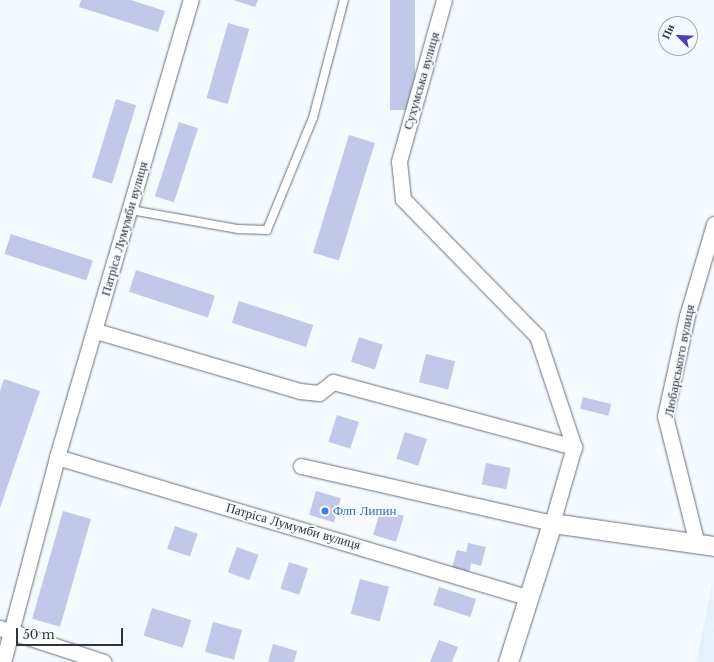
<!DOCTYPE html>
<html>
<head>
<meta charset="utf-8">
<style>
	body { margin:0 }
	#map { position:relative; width:714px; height:662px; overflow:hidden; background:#f5faff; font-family:"Libre Baskerville",serif }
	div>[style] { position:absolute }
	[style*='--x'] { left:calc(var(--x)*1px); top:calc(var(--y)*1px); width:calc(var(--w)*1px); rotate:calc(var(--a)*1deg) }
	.built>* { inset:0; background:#e6f1fc }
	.building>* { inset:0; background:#c3c7e8; transform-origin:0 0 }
	.roads { filter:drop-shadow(0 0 1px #6a7178) drop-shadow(0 0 1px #6a7178) }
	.service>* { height:8px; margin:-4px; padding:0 4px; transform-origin:4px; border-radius:4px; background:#fff }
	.minor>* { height:15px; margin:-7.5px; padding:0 7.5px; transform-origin:7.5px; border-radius:7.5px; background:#fff }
	.tertiary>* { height:19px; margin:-9.5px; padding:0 9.5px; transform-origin:9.5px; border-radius:9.5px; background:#fff }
	.dots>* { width:11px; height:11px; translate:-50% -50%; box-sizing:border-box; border:2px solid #f5faff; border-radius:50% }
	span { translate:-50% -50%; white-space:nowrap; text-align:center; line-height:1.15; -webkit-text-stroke:3.5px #f5faff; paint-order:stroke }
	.street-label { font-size:13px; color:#313437 }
	.shop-label { font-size:13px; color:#366cbe }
	.left { translate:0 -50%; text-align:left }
	.north { position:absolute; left:658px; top:16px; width:40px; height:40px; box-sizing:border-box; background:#f5faff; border:1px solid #a7abaf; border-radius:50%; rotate:294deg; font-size:11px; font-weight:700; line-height:16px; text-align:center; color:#313437 }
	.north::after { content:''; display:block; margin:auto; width:14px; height:18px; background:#503cb3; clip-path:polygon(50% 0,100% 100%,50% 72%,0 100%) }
	.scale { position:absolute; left:16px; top:628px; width:107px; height:18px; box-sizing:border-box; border:2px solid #313437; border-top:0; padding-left:5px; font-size:12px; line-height:14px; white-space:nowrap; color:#313437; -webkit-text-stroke:3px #f5faff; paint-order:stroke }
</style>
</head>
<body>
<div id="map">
	<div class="built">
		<div style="clip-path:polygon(713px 580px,714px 662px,696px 662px)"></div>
	</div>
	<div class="building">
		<div style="clip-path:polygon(81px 0,131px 0,165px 11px,158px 32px,79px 7px)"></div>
		<div style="clip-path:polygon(233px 0,258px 0,255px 7px)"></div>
		<div style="left:390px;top:0;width:25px;height:110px"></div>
		<div style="left:228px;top:23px;width:22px;height:78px;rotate:16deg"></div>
		<div style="left:116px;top:99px;width:21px;height:82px;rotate:17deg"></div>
		<div style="left:179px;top:122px;width:20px;height:78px;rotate:18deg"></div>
		<div style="left:349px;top:135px;width:27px;height:123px;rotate:17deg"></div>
		<div style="left:11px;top:234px;width:86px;height:21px;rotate:18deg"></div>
		<div style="left:136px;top:270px;width:83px;height:23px;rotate:18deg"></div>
		<div style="left:239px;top:301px;width:78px;height:23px;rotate:18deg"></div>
		<div style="left:359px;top:337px;width:25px;height:26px;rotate:18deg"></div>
		<div style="left:426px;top:354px;width:30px;height:29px;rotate:14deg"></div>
		<div style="clip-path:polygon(4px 379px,40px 391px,0 508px,0 391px)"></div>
		<div style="left:583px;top:397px;width:29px;height:12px;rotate:14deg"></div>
		<div style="left:337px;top:415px;width:23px;height:28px;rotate:18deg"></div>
		<div style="left:405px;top:432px;width:23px;height:28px;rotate:18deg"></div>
		<div style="left:486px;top:463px;width:25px;height:22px;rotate:11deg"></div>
		<div style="left:316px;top:491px;width:26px;height:25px;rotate:16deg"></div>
		<div style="left:381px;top:509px;width:24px;height:27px;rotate:17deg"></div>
		<div style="left:63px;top:511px;width:29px;height:112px;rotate:16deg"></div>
		<div style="left:175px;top:526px;width:24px;height:24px;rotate:19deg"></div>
		<div style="clip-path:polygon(468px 543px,486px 547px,481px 566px,471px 563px,469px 573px,452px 568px,457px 550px,466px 552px)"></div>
		<div style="left:237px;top:547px;width:23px;height:27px;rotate:20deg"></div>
		<div style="left:289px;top:562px;width:20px;height:28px;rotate:18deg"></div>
		<div style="left:360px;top:579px;width:30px;height:36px;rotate:15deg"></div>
		<div style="left:439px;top:587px;width:39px;height:19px;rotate:18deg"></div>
		<div style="left:152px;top:608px;width:41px;height:29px;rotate:17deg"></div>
		<div style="left:213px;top:622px;width:30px;height:31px;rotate:15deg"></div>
		<div style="clip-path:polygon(439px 640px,458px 647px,452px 662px,430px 662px)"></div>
		<div style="clip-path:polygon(273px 644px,297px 651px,294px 662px,268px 662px)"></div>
	</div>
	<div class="roads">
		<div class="service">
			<div style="--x:131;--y:210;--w:109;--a:10.1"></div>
			<div style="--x:238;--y:229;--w:29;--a:2"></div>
			<div style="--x:267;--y:230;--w:121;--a:-67.7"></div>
			<div style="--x:313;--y:118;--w:122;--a:-75.3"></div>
		</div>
		<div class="minor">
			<div style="--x:96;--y:331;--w:213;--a:16.4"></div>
			<div style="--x:300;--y:391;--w:19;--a:6"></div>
			<div style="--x:319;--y:393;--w:18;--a:-38"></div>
			<div style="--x:333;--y:382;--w:250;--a:15.1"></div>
			<div style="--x:57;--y:457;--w:491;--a:16.6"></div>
			<div style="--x:301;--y:466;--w:257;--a:12.8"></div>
			<div style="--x:552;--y:523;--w:79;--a:-73.9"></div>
			<div style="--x:574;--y:447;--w:117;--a:-108.4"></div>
			<div style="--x:537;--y:336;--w:192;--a:-134.4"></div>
			<div style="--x:403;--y:199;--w:38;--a:-96"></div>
			<div style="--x:399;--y:161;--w:167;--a:-74.4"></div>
			<div style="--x:697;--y:544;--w:132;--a:-104"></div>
			<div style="--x:665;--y:416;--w:102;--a:-77.6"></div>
			<div style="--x:687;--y:316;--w:96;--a:-73.6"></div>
			<div style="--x:0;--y:628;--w:109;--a:18.1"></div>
			<div style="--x:3;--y:662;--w:212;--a:-75.2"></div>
			<div style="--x:57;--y:457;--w:476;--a:-73.7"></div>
		</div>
		<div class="tertiary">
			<div style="--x:508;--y:662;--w:146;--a:-72.4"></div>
			<div style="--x:552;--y:523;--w:164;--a:8.1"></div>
		</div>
	</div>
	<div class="dots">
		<div style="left:325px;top:511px;background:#3f7fe0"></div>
	</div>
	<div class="street-label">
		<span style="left:422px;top:81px;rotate:-74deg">Сухумська вулиця</span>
		<span style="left:125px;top:229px;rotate:-74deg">Патріса Лумумби вулиця</span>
		<span style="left:680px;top:361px;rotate:-79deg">Любарського вулиця</span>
		<span style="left:293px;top:527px;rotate:16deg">Патріса Лумумби вулиця</span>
	</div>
	<div class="shop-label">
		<span class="left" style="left:333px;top:511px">Флп Липин</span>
	</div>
	<div class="north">Пн</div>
	<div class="scale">50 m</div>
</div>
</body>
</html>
